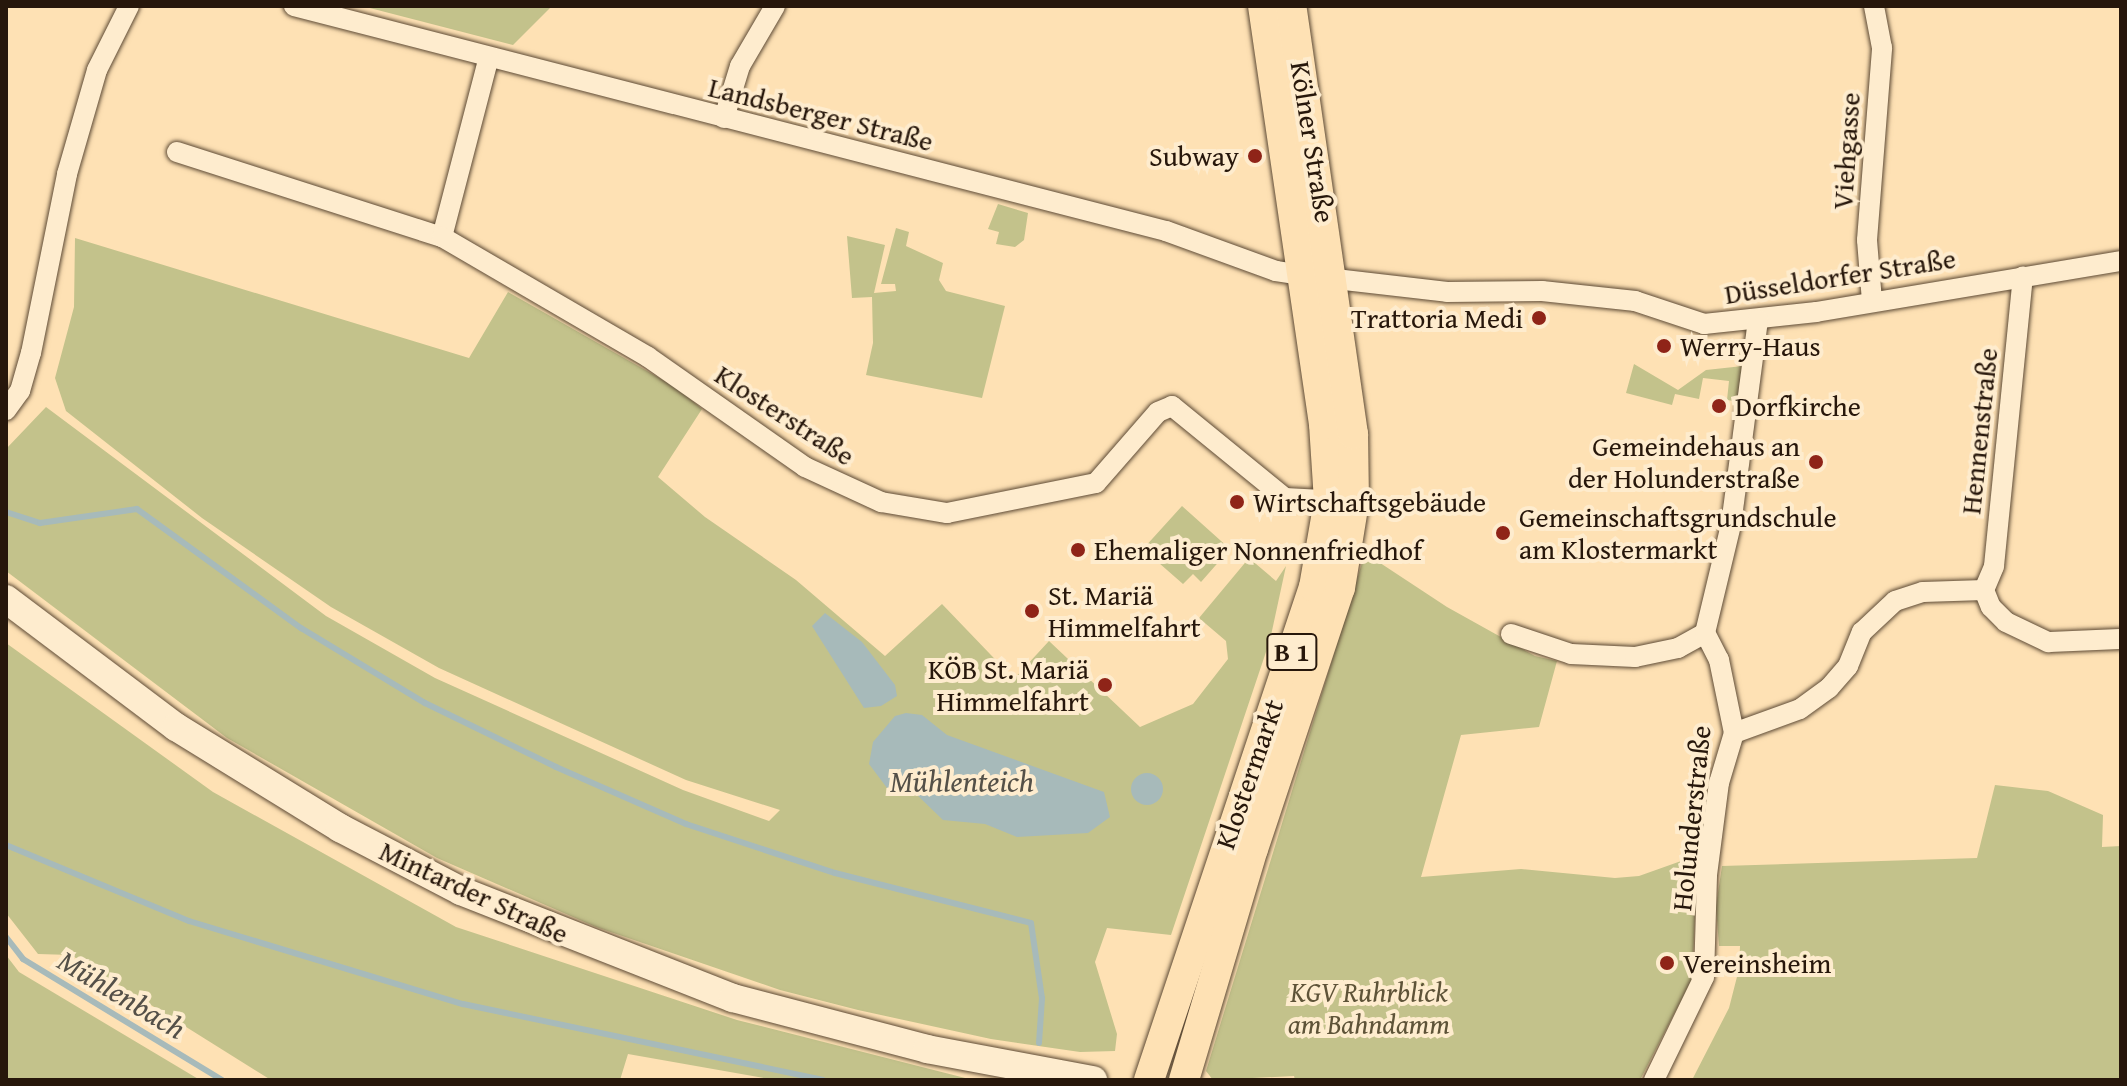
<!DOCTYPE html>
<html>
<head>
<meta charset="utf-8">
<style>
	body { margin:0 }
	#map { position:relative; width:2127px; height:1086px; overflow:hidden; background:#fee1b4; font-family:"Gentium Book Plus",serif }
	div>[style] { position:absolute }
	[style*='--x'] { left:calc(var(--x)*1px); top:calc(var(--y)*1px); width:calc(var(--w)*1px); rotate:calc(var(--a)*1deg) }
	.green>* { inset:0; background:#c3c28b }
	.water>* { inset:0; background:#a7baba }
	.round { border-radius:50% }
	.stream>* { height:6px; margin:-3px; padding:0 3px; transform-origin:3px; border-radius:3px; background:#a7baba }
	.roads { filter:drop-shadow(0 0 2px #5d4a35) drop-shadow(0 0 2px #5d4a35) }
	.street>* { height:20px; margin:-10px; padding:0 10px; transform-origin:10px; border-radius:10px; background:#feecce }
	.secondary>* { height:28px; margin:-14px; padding:0 14px; transform-origin:14px; border-radius:14px; background:#feecce }
	.primary>* { height:30px; margin:-15px; padding:0 15px; transform-origin:15px; border-radius:15px; background:#fee1b4 }
	.dots>* { width:22px; height:22px; translate:-50% -50%; box-sizing:border-box; border:4px solid #feecce; border-radius:50% }
	span { translate:-50% -50%; white-space:nowrap; text-align:center; line-height:1.15; -webkit-text-stroke:8px #feecce; paint-order:stroke }
	.shield-label span { padding:2px 6px; background:#feecce; border:2px solid; border-radius:6px; -webkit-text-stroke-width:0 }
	.shield-label { font-size:26px; color:#27170b; font-weight:700 }
	.street-label { font-size:28px; color:#27170b }
	.poi-label { font-size:28px; color:#27170b }
	.right { translate:-100% -50%; text-align:right }
	.left { translate:0 -50%; text-align:left }
	.park-label { font-size:28px; color:#5e5338; font-style:italic }
	.water-label { font-size:30px; color:#545048; font-style:italic }
	.frame { position:absolute; inset:0; border:8px solid #27170b; pointer-events:none }
</style>
</head>
<body>
<div id="map">
	<div class="green">
		<div style="clip-path:polygon(362px 6px,552px 6px,513px 45px)"></div>
		<div style="clip-path:polygon(998px 204px,1028px 213px,1024px 240px,1015px 247px,996px 244px,999px 232px,988px 229px)"></div>
		<div style="clip-path:polygon(896px 228px,909px 232px,906px 246px,943px 263px,939px 280px,946px 291px,1005px 306px,982px 398px,866px 375px,873px 343px,872px 297px,852px 298px,847px 236px,885px 245px,874px 293px,896px 291px,895px 284px,881px 284px)"></div>
		<div style="clip-path:polygon(75px 238px,469px 358px,508px 292px,677px 388px,702px 409px,658px 477px,705px 517px,796px 580px,885px 656px,942px 604px,1014px 679px,1049px 641px,1140px 727px,1193px 704px,1228px 659px,1226px 641px,1199px 618px,1249px 558px,1276px 581px,1286px 566px,1270px 640px,1171px 935px,1107px 928px,1095px 962px,1117px 1034px,1115px 1051px,1080px 1052px,991px 1039px,858px 1010px,780px 990px,596px 927px,437px 858px,227px 738px,6px 571px,6px 449px,46px 407px,326px 616px,435px 678px,683px 790px,769px 821px,780px 810px,686px 780px,439px 668px,331px 607px,202px 518px,66px 411px,55px 378px,74px 307px)"></div>
		<div style="clip-path:polygon(1634px 364px,1678px 390px,1706px 370px,1743px 366px,1740px 402px,1727px 400px,1729px 381px,1703px 378px,1699px 399px,1675px 394px,1672px 405px,1626px 393px)"></div>
		<div style="clip-path:polygon(1182px 506px,1230px 549px,1201px 582px,1193px 574px,1183px 584px,1143px 549px)"></div>
		<div style="clip-path:polygon(1365px 553px,1447px 607px,1535px 656px,1557px 661px,1539px 727px,1461px 735px,1421px 877px,1521px 869px,1615px 878px,1639px 876px,1698px 855px,1692px 979px,1640px 1080px,1295px 1080px,1294px 1076px,1213px 1080px,1206px 1071px)"></div>
		<div style="clip-path:polygon(6px 643px,213px 792px,456px 927px,737px 1020px,973px 1080px,775px 1080px,628px 1054px,620px 1080px,271px 1080px,71px 955px,38px 954px,6px 913px)"></div>
		<div style="clip-path:polygon(1995px 785px,2048px 791px,2103px 815px,2102px 847px,2121px 846px,2121px 1080px,1692px 1080px,1729px 1008px,1739px 969px,1740px 946px,1719px 946px,1716px 906px,1722px 866px,1977px 858px)"></div>
		<div style="clip-path:polygon(6px 955px,19px 972px,200px 1080px,6px 1080px)"></div>
	</div>
	<div class="water">
		<div style="clip-path:polygon(825px 613px,862px 642px,895px 685px,897px 696px,881px 706px,864px 708px,812px 626px)"></div>
		<div style="clip-path:polygon(906px 713px,922px 715px,947px 735px,1104px 792px,1110px 817px,1088px 833px,1017px 837px,985px 824px,943px 820px,916px 794px,890px 792px,869px 764px,873px 742px,895px 716px)"></div>
		<div class="round" style="left:1131px;top:773px;width:32px;height:32px"></div>
	</div>
	<div class="stream">
		<div style="--x:6;--y:512;--w:36;--a:18"></div>
		<div style="--x:40;--y:523;--w:98;--a:-8.2"></div>
		<div style="--x:137;--y:509;--w:203;--a:36"></div>
		<div style="--x:301;--y:628;--w:145;--a:31.2"></div>
		<div style="--x:425;--y:703;--w:146;--a:26"></div>
		<div style="--x:556;--y:767;--w:142;--a:23.7"></div>
		<div style="--x:686;--y:824;--w:157;--a:18.2"></div>
		<div style="--x:835;--y:873;--w:202;--a:14.3"></div>
		<div style="--x:1031;--y:923;--w:76;--a:81.7"></div>
		<div style="--x:1042;--y:998;--w:45;--a:93.8"></div>
		<div style="--x:6;--y:845;--w:198;--a:22.6"></div>
		<div style="--x:189;--y:921;--w:286;--a:16.9"></div>
		<div style="--x:463;--y:1004;--w:368;--a:11.9"></div>
		<div style="--x:6;--y:937;--w:28;--a:52"></div>
		<div style="--x:23;--y:959;--w:233;--a:31.3"></div>
	</div>
	<div class="roads">
		<div class="street">
			<div style="--x:294;--y:6;--w:901;--a:14.47"></div>
			<div style="--x:1166;--y:231;--w:117;--a:20"></div>
			<div style="--x:1276;--y:271;--w:25;--a:9"></div>
			<div style="--x:1301;--y:275;--w:147;--a:6.6"></div>
			<div style="--x:1447;--y:292;--w:95;--a:-0.6"></div>
			<div style="--x:1542;--y:291;--w:94;--a:6.1"></div>
			<div style="--x:1635;--y:301;--w:73;--a:18.4"></div>
			<div style="--x:1704;--y:324;--w:113;--a:-6.1"></div>
			<div style="--x:1816;--y:312;--w:309;--a:-9.5"></div>
			<div style="--x:724;--y:118;--w:54;--a:-72.9"></div>
			<div style="--x:740;--y:66;--w:69;--a:-59.7"></div>
			<div style="--x:177;--y:152;--w:278;--a:17.8"></div>
			<div style="--x:442;--y:237;--w:186;--a:-75.4"></div>
			<div style="--x:442;--y:237;--w:238;--a:30.2"></div>
			<div style="--x:648;--y:357;--w:192;--a:35"></div>
			<div style="--x:805;--y:467;--w:84;--a:24.7"></div>
			<div style="--x:881;--y:502;--w:67;--a:9.5"></div>
			<div style="--x:947;--y:513;--w:152;--a:-11.4"></div>
			<div style="--x:1096;--y:483;--w:94;--a:-48.9"></div>
			<div style="--x:1158;--y:412;--w:15;--a:-23"></div>
			<div style="--x:1172;--y:406;--w:146;--a:39.2"></div>
			<div style="--x:1285;--y:498;--w:56;--a:3.1"></div>
			<div style="--x:1872;--y:301;--w:61;--a:-94.7"></div>
			<div style="--x:1867;--y:240;--w:193;--a:-85.5"></div>
			<div style="--x:1882;--y:48;--w:43;--a:-100.8"></div>
			<div style="--x:6;--y:410;--w:24;--a:-54"></div>
			<div style="--x:20;--y:391;--w:40;--a:-74"></div>
			<div style="--x:31;--y:353;--w:183;--a:-78.6"></div>
			<div style="--x:67;--y:174;--w:108;--a:-73.9"></div>
			<div style="--x:97;--y:70;--w:72;--a:-63.4"></div>
			<div style="--x:1984;--y:590;--w:26;--a:-67"></div>
			<div style="--x:1994;--y:566;--w:291;--a:-84.3"></div>
			<div style="--x:1984;--y:590;--w:18;--a:68"></div>
			<div style="--x:1991;--y:607;--w:21;--a:45"></div>
			<div style="--x:2006;--y:622;--w:47;--a:25.5"></div>
			<div style="--x:2048;--y:642;--w:73;--a:-2.4"></div>
			<div style="--x:1511;--y:634;--w:63;--a:18.4"></div>
			<div style="--x:1571;--y:654;--w:64;--a:2.7"></div>
			<div style="--x:1635;--y:657;--w:44;--a:-11.8"></div>
			<div style="--x:1678;--y:648;--w:31;--a:-29"></div>
			<div style="--x:1734;--y:733;--w:70;--a:-20"></div>
			<div style="--x:1800;--y:709;--w:36;--a:-36"></div>
			<div style="--x:1829;--y:688;--w:29;--a:-49"></div>
			<div style="--x:1848;--y:666;--w:37;--a:-68"></div>
			<div style="--x:1862;--y:632;--w:45;--a:-43.2"></div>
			<div style="--x:1895;--y:601;--w:29;--a:-18"></div>
			<div style="--x:1923;--y:592;--w:61;--a:-1.9"></div>
			<div style="--x:1654;--y:1080;--w:114;--a:-64.1"></div>
			<div style="--x:1704;--y:977;--w:102;--a:-88.3"></div>
			<div style="--x:1707;--y:875;--w:93;--a:-82.6"></div>
			<div style="--x:1719;--y:783;--w:52;--a:-73.3"></div>
			<div style="--x:1734;--y:733;--w:75;--a:-101.6"></div>
			<div style="--x:1719;--y:660;--w:30;--a:-117"></div>
			<div style="--x:1705;--y:633;--w:111;--a:-76.5"></div>
			<div style="--x:1731;--y:525;--w:207;--a:-82.5"></div>
		</div>
		<div class="secondary">
			<div style="--x:6;--y:599;--w:213;--a:37"></div>
			<div style="--x:176;--y:727;--w:193;--a:31.6"></div>
			<div style="--x:340;--y:828;--w:136;--a:27.5"></div>
			<div style="--x:461;--y:891;--w:292;--a:21.5"></div>
			<div style="--x:733;--y:998;--w:201;--a:14.7"></div>
			<div style="--x:927;--y:1049;--w:169;--a:10.6"></div>
		</div>
		<div class="primary">
			<div style="--x:1149;--y:1080;--w:520;--a:-71.5"></div>
			<div style="--x:1314;--y:587;--w:87;--a:-80.1"></div>
			<div style="--x:1329;--y:501;--w:77;--a:-93.7"></div>
			<div style="--x:1324;--y:424;--w:422;--a:-98.3"></div>
			<div style="--x:1184;--y:1080;--w:241;--a:-73.4"></div>
			<div style="--x:1253;--y:849;--w:275;--a:-71.6"></div>
			<div style="--x:1340;--y:588;--w:87;--a:-80.8"></div>
			<div style="--x:1354;--y:502;--w:68;--a:-90.8"></div>
			<div style="--x:1353;--y:434;--w:432;--a:-98.2"></div>
		</div>
	</div>
	<div class="dots">
		<div style="left:1255px;top:156px;background:#8f2418"></div>
		<div style="left:1539px;top:318px;background:#8f2418"></div>
		<div style="left:1664px;top:346px;background:#8f2418"></div>
		<div style="left:1719px;top:406px;background:#8f2418"></div>
		<div style="left:1816px;top:462px;background:#8f2418"></div>
		<div style="left:1237px;top:502px;background:#8f2418"></div>
		<div style="left:1503px;top:533px;background:#8f2418"></div>
		<div style="left:1078px;top:550px;background:#8f2418"></div>
		<div style="left:1032px;top:611px;background:#8f2418"></div>
		<div style="left:1105px;top:685px;background:#8f2418"></div>
		<div style="left:1667px;top:963px;background:#8f2418"></div>
	</div>
	<div class="shield-label">
		<span style="left:1292px;top:652px">B 1</span>
	</div>
	<div class="street-label">
		<span style="left:821px;top:114px;rotate:14deg">Landsberger Straße</span>
		<span style="left:1313px;top:142px;rotate:81deg">Kölner Straße</span>
		<span style="left:1846px;top:151px;rotate:-86deg">Viehgasse</span>
		<span style="left:1840px;top:276px;rotate:-9deg">Düsseldorfer Straße</span>
		<span style="left:785px;top:415px;rotate:33deg">Klosterstraße</span>
		<span style="left:1979px;top:431px;rotate:-84deg">Hennenstraße</span>
		<span style="left:1249px;top:774px;rotate:-71deg">Klostermarkt</span>
		<span style="left:1691px;top:818px;rotate:-84deg">Holunderstraße</span>
		<span style="left:474px;top:892px;rotate:25deg">Mintarder Straße</span>
	</div>
	<div class="poi-label">
		<span class="right" style="left:1239px;top:156px">Subway</span>
		<span class="right" style="left:1523px;top:318px">Trattoria Medi</span>
		<span class="left" style="left:1680px;top:346px">Werry-Haus</span>
		<span class="left" style="left:1735px;top:406px">Dorfkirche</span>
		<span class="right" style="left:1800px;top:462px">Gemeindehaus an<br>der Holunderstraße</span>
		<span class="left" style="left:1253px;top:502px">Wirtschaftsgebäude</span>
		<span class="left" style="left:1519px;top:533px">Gemeinschaftsgrundschule<br>am Klostermarkt</span>
		<span class="left" style="left:1094px;top:550px">Ehemaliger Nonnenfriedhof</span>
		<span class="left" style="left:1048px;top:611px">St. Mariä<br>Himmelfahrt</span>
		<span class="right" style="left:1089px;top:685px">KÖB St. Mariä<br>Himmelfahrt</span>
		<span class="left" style="left:1683px;top:963px">Vereinsheim</span>
	</div>
	<div class="park-label">
		<span style="left:1369px;top:1008px">KGV Ruhrblick<br>am Bahndamm</span>
	</div>
	<div class="water-label">
		<span style="left:962px;top:781px">Mühlenteich</span>
		<span style="left:122px;top:994px;rotate:31deg">Mühlenbach</span>
	</div>
	<div class="frame"></div>
</div>
</body>
</html>
